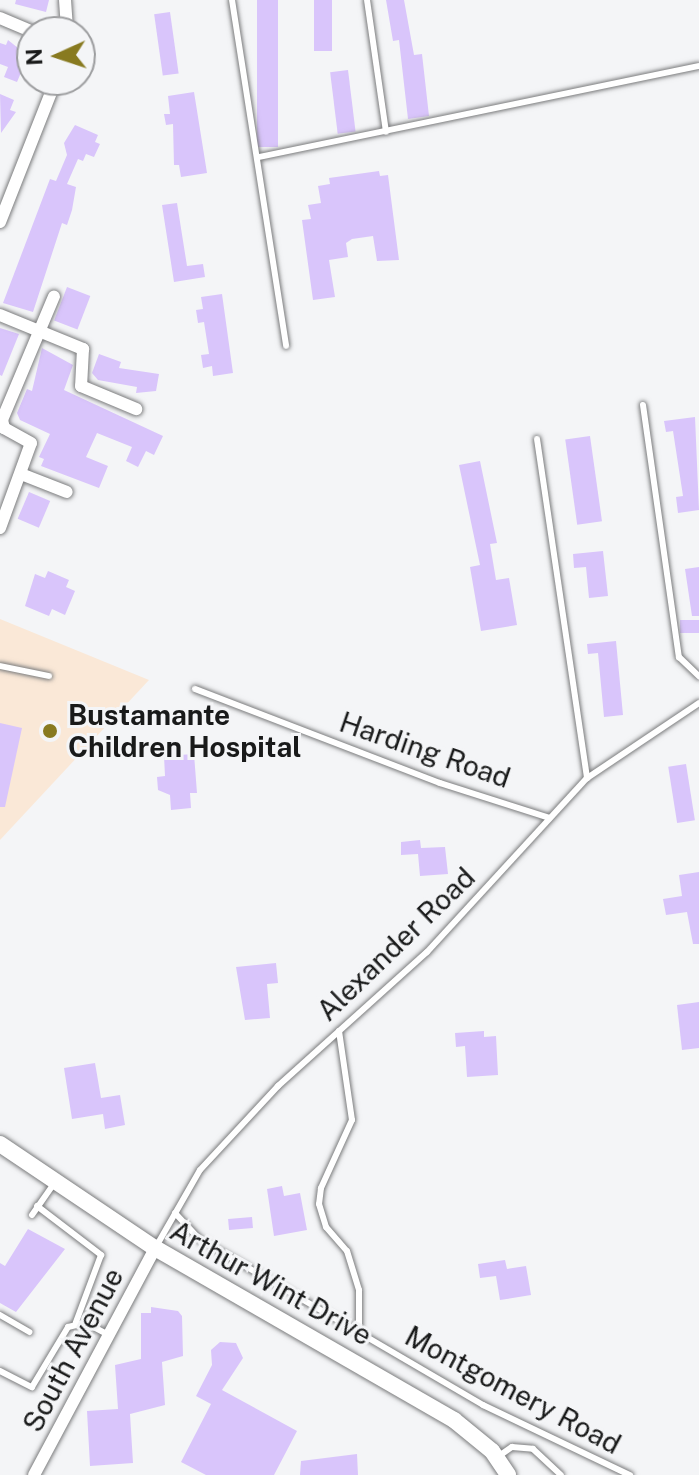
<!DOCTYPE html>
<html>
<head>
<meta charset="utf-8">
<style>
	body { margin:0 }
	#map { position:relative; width:699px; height:1475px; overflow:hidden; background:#f4f5f7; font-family:"Public Sans",sans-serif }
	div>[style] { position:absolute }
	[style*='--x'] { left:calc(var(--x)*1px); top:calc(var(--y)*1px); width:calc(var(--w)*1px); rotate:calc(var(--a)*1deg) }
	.medical>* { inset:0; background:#fae8d7 }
	.building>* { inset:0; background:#d9c5fb; transform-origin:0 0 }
	.roads { filter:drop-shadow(0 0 2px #7b7c7d) drop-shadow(0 0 2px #7b7c7d) }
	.lane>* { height:6px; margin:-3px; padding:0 3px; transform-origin:3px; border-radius:3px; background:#fff }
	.street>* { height:12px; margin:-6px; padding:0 6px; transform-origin:6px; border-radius:6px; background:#fff }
	.secondary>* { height:16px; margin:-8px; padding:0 8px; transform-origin:8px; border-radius:8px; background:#fff }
	.dots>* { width:22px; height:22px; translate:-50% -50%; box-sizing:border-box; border:4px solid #f4f5f7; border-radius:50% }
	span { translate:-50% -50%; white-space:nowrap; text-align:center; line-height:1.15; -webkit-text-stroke:6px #f4f5f7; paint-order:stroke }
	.poi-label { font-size:28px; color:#191a1a; font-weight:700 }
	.left { translate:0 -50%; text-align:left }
	.street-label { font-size:28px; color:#191a1a }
	.north { position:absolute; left:16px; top:16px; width:80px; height:80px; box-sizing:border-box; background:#f4f5f7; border:2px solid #9c9d9f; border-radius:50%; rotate:267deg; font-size:22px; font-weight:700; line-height:32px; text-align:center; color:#191a1a }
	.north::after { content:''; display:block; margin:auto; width:28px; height:36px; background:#887a20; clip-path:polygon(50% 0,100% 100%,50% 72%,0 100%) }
</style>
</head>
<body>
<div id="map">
	<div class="medical">
		<div style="clip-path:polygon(0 619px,149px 680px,0 840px)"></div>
	</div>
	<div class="building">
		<div style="clip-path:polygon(16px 0,49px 0,46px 12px,15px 4px)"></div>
		<div style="left:257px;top:0;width:21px;height:147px"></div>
		<div style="left:314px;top:0;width:18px;height:51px"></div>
		<div style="clip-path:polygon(386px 0,404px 0,414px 55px,422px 54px,429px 116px,408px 119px,399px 40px,393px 41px)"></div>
		<div style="left:170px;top:12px;width:62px;height:16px;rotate:82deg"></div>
		<div style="clip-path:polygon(8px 40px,28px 56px,17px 82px,4px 77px,8px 67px,0 64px,0 43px,6px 45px)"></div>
		<div style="left:348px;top:70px;width:62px;height:18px;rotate:83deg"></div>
		<div style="clip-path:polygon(194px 92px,207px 173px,181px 177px,179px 165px,174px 165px,173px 124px,166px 125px,164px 114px,170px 114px,168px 96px)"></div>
		<div style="clip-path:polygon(0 94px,14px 100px,10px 110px,16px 112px,1px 133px)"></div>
		<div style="clip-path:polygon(75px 125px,98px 135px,95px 142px,100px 144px,94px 157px,86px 154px,83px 161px,78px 159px,67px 184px,76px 187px,72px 210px,67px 225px,62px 223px,33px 312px,3px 303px,50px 179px,56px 181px,67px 155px,64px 143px)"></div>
		<div style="clip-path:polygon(379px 171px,380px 176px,388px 175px,399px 260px,377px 261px,373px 236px,352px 239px,346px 243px,348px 257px,329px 260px,335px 297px,313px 300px,302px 220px,311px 219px,308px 205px,321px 203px,318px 186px,330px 184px,329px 178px)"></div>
		<div style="clip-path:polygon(177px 203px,187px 266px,203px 264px,205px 277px,174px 282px,162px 205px)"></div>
		<div style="left:67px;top:287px;width:25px;height:36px;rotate:21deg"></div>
		<div style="clip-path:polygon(222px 294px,233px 373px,213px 376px,212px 366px,203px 368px,201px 355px,209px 354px,204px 322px,198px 323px,196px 310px,203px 309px,201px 297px)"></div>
		<div style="clip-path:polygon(0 328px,19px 334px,2px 376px,0 375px)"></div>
		<div style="clip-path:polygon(42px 348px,73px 365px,64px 390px,163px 436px,154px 455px,146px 451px,138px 467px,126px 461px,132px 447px,97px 433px,86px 457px,108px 466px,99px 488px,41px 466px,44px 459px,39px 457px,50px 434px,20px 420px,17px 413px,27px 389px,32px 391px)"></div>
		<div style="clip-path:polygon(99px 354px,121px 362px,119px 368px,159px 374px,156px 391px,136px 393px,137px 387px,98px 380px,92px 373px)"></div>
		<div style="clip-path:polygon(695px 417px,699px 510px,678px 513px,676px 497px,683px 496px,673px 431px,666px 432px,664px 421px)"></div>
		<div style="left:590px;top:436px;width:86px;height:25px;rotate:82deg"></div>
		<div style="clip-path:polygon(480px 461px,497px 543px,490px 544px,496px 580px,509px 578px,517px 625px,481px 631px,470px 567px,480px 565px,459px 465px)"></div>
		<div style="left:29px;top:492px;width:23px;height:29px;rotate:23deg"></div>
		<div style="clip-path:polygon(603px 551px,608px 596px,589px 598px,586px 567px,574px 568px,573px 554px)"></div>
		<div style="clip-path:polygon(699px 567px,699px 616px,692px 616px,685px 569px)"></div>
		<div style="clip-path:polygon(48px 571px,69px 580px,66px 587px,75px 591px,65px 615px,52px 609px,49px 616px,25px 606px,35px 574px,45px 578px)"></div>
		<div style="left:699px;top:620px;width:13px;height:19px;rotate:90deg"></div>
		<div style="clip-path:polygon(616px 641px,623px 715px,604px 717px,598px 653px,588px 654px,587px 644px)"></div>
		<div style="clip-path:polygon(0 723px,22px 728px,5px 807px,0 807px)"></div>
		<div style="clip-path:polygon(194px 754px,197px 793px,190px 793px,191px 808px,171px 810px,170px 795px,158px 790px,157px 777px,165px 776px,164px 756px)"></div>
		<div style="left:686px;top:764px;width:57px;height:18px;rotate:81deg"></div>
		<div style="clip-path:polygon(420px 840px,421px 848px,445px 847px,448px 874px,420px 876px,418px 854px,401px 855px,401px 842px)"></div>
		<div style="clip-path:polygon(699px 872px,699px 944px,693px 944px,687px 912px,666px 915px,663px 899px,682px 896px,679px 875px)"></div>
		<div style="clip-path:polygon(276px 963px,278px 983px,267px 984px,270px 1018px,245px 1020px,236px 967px)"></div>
		<div style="clip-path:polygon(699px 1002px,699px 1048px,682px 1050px,677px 1005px)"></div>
		<div style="clip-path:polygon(484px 1031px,484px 1037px,496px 1036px,498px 1075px,467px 1077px,465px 1046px,456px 1047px,455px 1033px)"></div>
		<div style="clip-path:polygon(95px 1063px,101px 1098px,120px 1095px,125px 1125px,105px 1129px,103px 1114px,72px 1119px,64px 1068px)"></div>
		<div style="clip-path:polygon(282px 1186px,284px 1196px,300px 1193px,307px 1230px,274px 1236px,267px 1189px)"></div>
		<div style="left:252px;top:1217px;width:11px;height:24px;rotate:85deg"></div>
		<div style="clip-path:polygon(28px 1229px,65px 1249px,16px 1312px,0 1303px,0 1263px,5px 1266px)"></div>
		<div style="clip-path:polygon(505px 1260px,507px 1269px,526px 1266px,531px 1295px,500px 1300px,496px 1276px,480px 1278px,478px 1264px)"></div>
		<div style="clip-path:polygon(151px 1307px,178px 1311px,182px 1316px,183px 1356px,162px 1362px,165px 1405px,130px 1414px,133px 1463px,90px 1466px,87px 1411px,118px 1409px,115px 1365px,141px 1359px,141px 1313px,151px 1313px)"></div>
		<div style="clip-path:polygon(220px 1342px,236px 1343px,243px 1358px,222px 1390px,297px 1431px,274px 1475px,206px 1475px,181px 1462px,211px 1404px,196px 1396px,212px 1365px,211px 1350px)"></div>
		<div style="clip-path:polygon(357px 1454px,358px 1475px,300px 1475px,301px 1461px)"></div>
	</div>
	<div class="roads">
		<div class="lane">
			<div style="--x:232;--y:0;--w:350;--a:81.1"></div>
			<div style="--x:367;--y:0;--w:133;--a:81.8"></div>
			<div style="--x:259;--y:157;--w:449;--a:-11.7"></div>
			<div style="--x:643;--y:405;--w:255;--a:81.9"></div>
			<div style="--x:679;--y:657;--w:28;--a:44"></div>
			<div style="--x:537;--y:439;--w:343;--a:81.6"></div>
			<div style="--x:0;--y:666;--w:50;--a:11.5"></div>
			<div style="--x:195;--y:689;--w:262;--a:21"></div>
			<div style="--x:440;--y:783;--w:115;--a:17.7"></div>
			<div style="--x:339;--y:1031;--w:90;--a:81.7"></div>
			<div style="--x:352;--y:1120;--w:75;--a:114.5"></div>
			<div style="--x:321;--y:1188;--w:16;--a:97"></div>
			<div style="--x:319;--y:1204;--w:24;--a:73"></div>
			<div style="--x:326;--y:1227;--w:32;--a:49"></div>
			<div style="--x:347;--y:1251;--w:41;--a:72.9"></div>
			<div style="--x:359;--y:1290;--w:42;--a:90"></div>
			<div style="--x:37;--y:1206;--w:81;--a:37.4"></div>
			<div style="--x:101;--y:1255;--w:72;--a:110.5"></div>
			<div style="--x:175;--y:1213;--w:35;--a:47"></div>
			<div style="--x:199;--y:1239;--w:329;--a:30.3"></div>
			<div style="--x:483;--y:1405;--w:163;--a:25.5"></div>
			<div style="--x:32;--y:1215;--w:38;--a:-55"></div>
			<div style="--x:157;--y:1245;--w:86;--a:-60.2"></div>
			<div style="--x:200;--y:1170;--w:115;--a:-47.1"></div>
			<div style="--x:278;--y:1086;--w:200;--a:-42"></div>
			<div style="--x:427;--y:952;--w:236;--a:-47.4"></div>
			<div style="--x:587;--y:778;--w:135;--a:-33.8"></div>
			<div style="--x:0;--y:1315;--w:34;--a:30"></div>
			<div style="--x:0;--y:1371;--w:36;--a:27"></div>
			<div style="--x:32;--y:1387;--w:70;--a:-59"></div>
			<div style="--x:68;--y:1327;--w:18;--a:-13"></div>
			<div style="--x:86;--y:1323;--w:26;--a:28"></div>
			<div style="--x:499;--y:1456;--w:16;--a:-35"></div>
			<div style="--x:512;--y:1447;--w:21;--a:5"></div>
			<div style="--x:533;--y:1449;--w:38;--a:43"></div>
		</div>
		<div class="street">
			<div style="--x:65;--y:0;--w:32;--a:86"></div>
			<div style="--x:0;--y:18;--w:36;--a:23"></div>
			<div style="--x:0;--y:222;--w:153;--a:-68.5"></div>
			<div style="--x:0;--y:315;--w:90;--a:22.3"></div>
			<div style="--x:83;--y:349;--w:37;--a:93"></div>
			<div style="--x:81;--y:386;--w:60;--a:22.7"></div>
			<div style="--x:21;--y:474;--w:49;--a:21.4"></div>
			<div style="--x:0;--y:528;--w:90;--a:-70"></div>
			<div style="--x:31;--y:443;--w:31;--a:-151"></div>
			<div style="--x:4;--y:428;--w:8;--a:-104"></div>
			<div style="--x:2;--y:420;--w:134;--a:-67.2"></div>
			<div style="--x:34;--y:1475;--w:257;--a:-61.9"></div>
		</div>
		<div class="secondary">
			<div style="--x:0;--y:1144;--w:187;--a:33.9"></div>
			<div style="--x:155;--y:1248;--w:345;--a:29.9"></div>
			<div style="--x:454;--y:1420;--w:49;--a:39.2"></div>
			<div style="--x:492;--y:1451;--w:29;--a:56"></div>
		</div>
	</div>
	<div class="dots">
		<div style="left:50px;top:731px;background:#887a20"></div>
	</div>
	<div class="poi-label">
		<span class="left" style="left:68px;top:731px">Bustamante<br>Children Hospital</span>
	</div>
	<div class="street-label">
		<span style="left:425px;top:750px;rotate:19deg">Harding Road</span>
		<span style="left:396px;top:944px;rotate:-44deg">Alexander Road</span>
		<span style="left:271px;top:1283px;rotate:29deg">Arthur Wint Drive</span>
		<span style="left:73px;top:1350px;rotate:-62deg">South Avenue</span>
		<span style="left:513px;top:1390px;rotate:28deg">Montgomery Road</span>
	</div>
	<div class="north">N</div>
</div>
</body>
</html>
